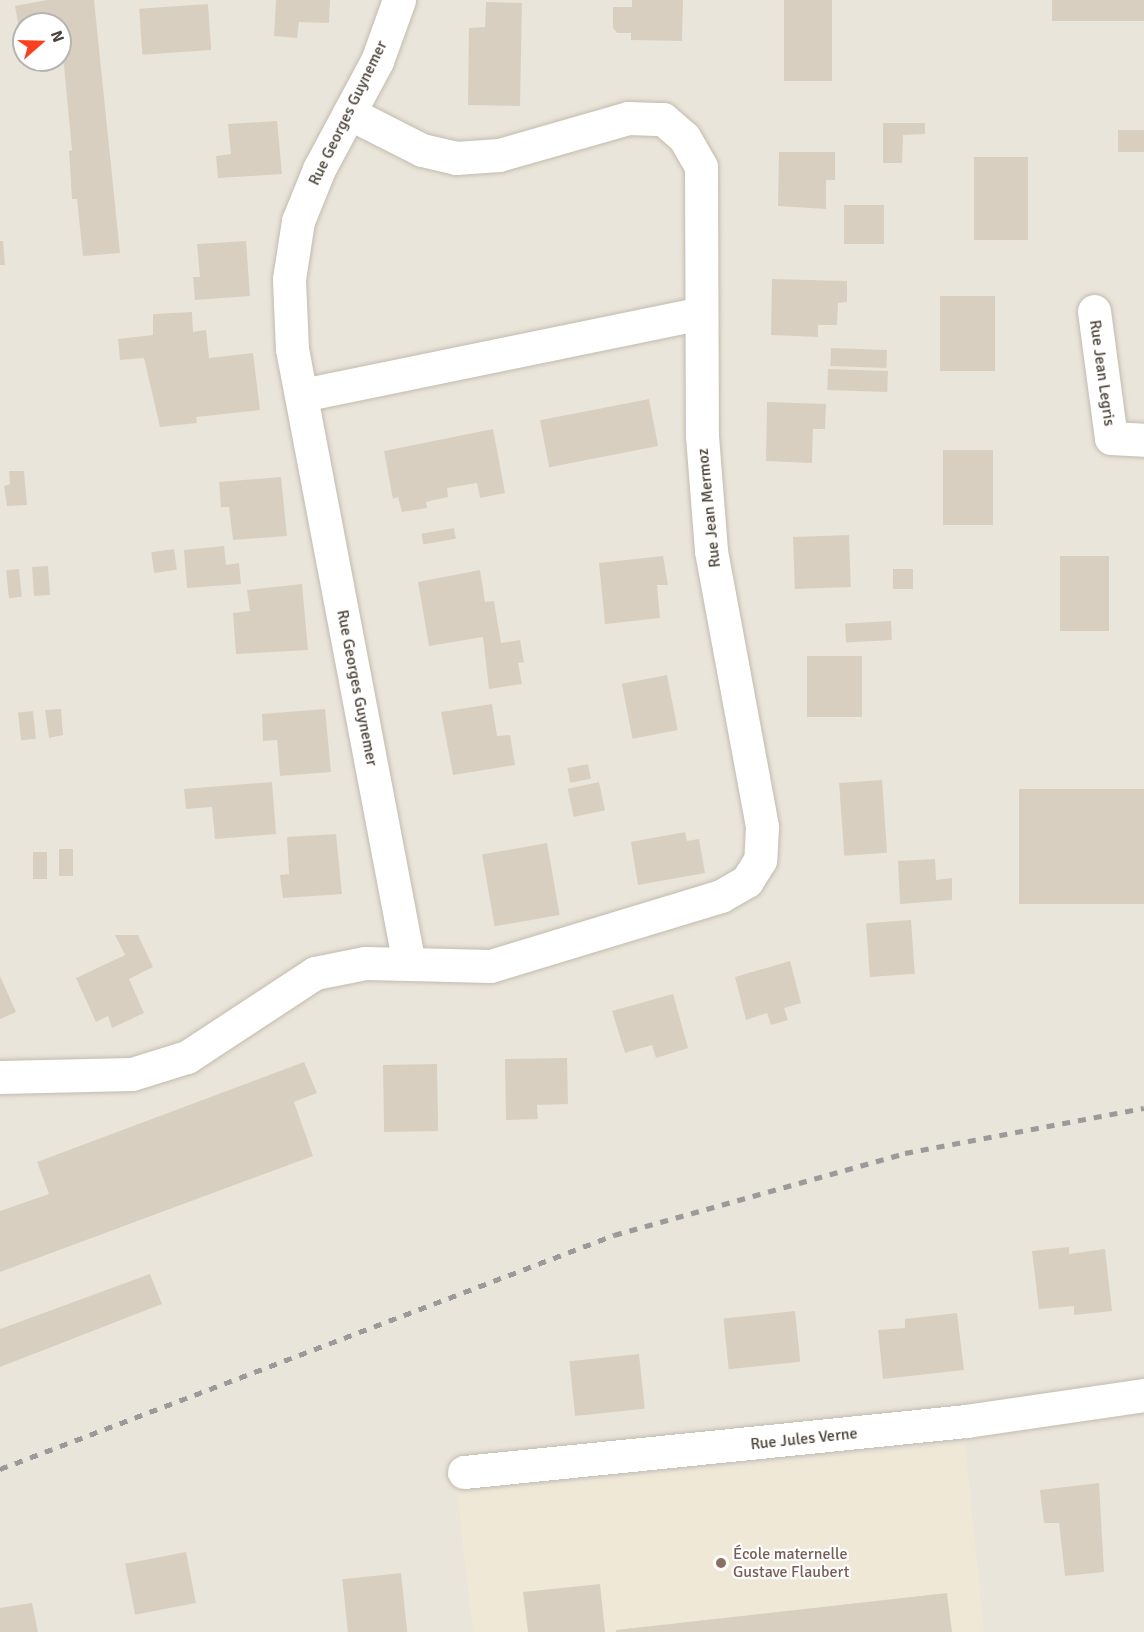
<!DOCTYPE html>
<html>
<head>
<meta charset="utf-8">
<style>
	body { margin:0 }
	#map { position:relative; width:1144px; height:1632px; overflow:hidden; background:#f6f3ec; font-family:Signika,sans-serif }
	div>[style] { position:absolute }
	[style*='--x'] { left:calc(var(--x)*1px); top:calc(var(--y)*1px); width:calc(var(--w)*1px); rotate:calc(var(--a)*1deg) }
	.residential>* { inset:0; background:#eae5da }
	.education>* { inset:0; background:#efe8d6 }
	.building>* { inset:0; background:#d8cfc1; transform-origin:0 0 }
	.roads { filter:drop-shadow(0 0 2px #c2bbae) drop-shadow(0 0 2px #c2bbae) }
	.minor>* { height:33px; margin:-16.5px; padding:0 16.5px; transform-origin:16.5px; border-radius:16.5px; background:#fff }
	.rail>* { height:4.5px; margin-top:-2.25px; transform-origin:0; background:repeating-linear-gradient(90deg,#9a9a9a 0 8px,transparent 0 16px) }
	.dots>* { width:16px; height:16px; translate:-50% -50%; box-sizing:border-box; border:3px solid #fff; border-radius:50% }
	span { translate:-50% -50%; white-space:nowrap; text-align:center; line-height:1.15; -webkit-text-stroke:4.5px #fff; paint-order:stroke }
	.street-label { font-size:16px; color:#4b4439 }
	.education-label { font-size:16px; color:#785e54 }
	.left { translate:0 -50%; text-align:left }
	.north { position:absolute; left:12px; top:12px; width:60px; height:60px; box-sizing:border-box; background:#fff; border:2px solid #b7b4b0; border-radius:50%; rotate:70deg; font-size:16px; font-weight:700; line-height:24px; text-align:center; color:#4b4439 }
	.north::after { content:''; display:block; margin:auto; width:21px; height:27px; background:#fc3f1d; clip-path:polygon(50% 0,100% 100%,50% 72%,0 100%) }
</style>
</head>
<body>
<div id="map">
	<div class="residential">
		<div style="clip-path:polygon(evenodd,0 0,1144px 0,1144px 1632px,0 1632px,0 0,24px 24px,60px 24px,60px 60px,24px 60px,24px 24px)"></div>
	</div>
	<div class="education">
		<div style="clip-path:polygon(965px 1444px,984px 1632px,473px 1632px,457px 1493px)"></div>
	</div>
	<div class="building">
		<div style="clip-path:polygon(47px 0,94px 0,120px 253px,83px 256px,77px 199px,72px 199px,69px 151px,72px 150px,60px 24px,24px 24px,21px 39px,15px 6px)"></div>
		<div style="clip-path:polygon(276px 0,330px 0,329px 23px,299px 22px,297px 38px,274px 36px)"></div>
		<div style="clip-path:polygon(632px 0,683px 0,682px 41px,631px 40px,631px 33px,617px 33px,613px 28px,613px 7px,632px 7px)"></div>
		<div style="left:784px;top:0;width:48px;height:81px"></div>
		<div style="left:1052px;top:0;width:92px;height:21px"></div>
		<div style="clip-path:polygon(486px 2px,522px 3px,520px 106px,468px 105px,469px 28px,485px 27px)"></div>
		<div style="left:208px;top:4px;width:46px;height:69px;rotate:86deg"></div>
		<div style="clip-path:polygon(277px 121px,282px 174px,218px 178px,216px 156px,231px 154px,228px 124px)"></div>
		<div style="clip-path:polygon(883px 123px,925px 123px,925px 134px,903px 135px,902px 163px,883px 163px)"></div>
		<div style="left:1118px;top:130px;width:26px;height:22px"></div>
		<div style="clip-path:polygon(779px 152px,835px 152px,835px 180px,826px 180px,826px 209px,778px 206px)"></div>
		<div style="left:974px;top:157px;width:54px;height:83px"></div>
		<div style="left:844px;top:205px;width:40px;height:39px"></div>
		<div style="clip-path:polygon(0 241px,3px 241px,5px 265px,0 265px)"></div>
		<div style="clip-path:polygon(246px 241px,250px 296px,195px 300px,193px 277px,200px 277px,197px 244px)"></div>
		<div style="clip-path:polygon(772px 279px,847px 281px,847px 302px,838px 303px,837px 325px,818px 325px,818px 337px,771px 335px)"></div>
		<div style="left:940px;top:296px;width:55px;height:75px"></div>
		<div style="clip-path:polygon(192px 312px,193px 332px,206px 330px,209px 358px,253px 353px,260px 410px,196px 417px,197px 423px,160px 427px,144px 358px,120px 360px,118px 339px,153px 335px,153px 314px)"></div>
		<div style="left:831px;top:348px;width:56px;height:18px;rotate:2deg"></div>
		<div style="left:828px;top:369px;width:60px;height:21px;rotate:2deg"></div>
		<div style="left:649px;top:399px;width:48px;height:111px;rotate:79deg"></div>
		<div style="clip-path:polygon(767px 402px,826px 404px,825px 429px,813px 429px,812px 463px,766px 461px)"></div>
		<div style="clip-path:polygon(493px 429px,505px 493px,480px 498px,477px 483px,447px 488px,448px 497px,426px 502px,427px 508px,402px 512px,398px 497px,393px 499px,384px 451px)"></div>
		<div style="left:943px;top:450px;width:50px;height:75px"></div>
		<div style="clip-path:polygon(9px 471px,24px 471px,27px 505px,7px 506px,4px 486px,10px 484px)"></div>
		<div style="clip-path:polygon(281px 477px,287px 536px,233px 540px,229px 507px,221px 507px,219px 482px)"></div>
		<div style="left:454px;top:528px;width:11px;height:33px;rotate:80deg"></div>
		<div style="left:849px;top:535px;width:52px;height:56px;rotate:88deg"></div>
		<div style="clip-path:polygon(224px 546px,226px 565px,239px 563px,241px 584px,187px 588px,184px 550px)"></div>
		<div style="left:174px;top:549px;width:21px;height:23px;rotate:82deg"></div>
		<div style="clip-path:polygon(663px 556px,668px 585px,657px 585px,660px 618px,605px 624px,599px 563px)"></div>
		<div style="left:1060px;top:556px;width:49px;height:75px"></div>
		<div style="left:48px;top:566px;width:29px;height:16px;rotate:86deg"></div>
		<div style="left:19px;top:569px;width:28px;height:13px;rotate:84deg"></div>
		<div style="left:893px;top:569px;width:20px;height:20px"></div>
		<div style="clip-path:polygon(480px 570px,485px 602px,494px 601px,501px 643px,520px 640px,524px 662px,518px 663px,522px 684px,489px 689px,483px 637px,429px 646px,418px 582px)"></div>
		<div style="clip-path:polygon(302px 584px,308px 650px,236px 654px,233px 613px,250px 611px,247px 590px)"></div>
		<div style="left:891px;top:621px;width:19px;height:46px;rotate:87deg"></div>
		<div style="left:807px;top:656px;width:55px;height:61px"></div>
		<div style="left:667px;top:675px;width:56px;height:46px;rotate:79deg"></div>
		<div style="clip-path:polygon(492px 704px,497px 736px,510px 735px,515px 765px,453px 775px,441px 712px)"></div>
		<div style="clip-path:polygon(61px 709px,63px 735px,49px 738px,45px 710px)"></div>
		<div style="clip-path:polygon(325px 709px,331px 772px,280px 776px,277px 740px,263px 741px,262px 714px)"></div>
		<div style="left:33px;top:711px;width:28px;height:15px;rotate:84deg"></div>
		<div style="left:588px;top:764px;width:15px;height:21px;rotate:79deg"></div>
		<div style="left:882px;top:780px;width:73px;height:43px;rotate:86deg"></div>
		<div style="clip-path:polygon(272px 782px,276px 834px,215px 839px,212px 807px,186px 809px,184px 789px)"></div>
		<div style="left:599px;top:782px;width:29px;height:32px;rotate:78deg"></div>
		<div style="left:1019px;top:789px;width:125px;height:115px"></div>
		<div style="clip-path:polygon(685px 832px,687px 841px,699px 839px,705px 873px,638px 885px,631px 842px)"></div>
		<div style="clip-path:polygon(336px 834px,342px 894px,283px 898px,280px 875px,289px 874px,287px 837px)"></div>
		<div style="left:547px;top:843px;width:73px;height:66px;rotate:80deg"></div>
		<div style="left:59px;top:849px;width:14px;height:27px"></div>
		<div style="left:33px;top:852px;width:14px;height:27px"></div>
		<div style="clip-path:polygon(935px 859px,936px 880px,952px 878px,952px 900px,900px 904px,898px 861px)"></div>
		<div style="left:911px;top:920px;width:54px;height:45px;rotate:86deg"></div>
		<div style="clip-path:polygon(115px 935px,138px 935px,153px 967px,129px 979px,144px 1013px,112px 1028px,108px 1016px,96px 1022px,76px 978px,125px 955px)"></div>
		<div style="clip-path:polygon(790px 961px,801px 1003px,784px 1008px,788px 1020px,771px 1025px,767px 1013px,746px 1020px,735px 977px)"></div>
		<div style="clip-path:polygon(0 976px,16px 1012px,0 1019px)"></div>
		<div style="clip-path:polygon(673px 994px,688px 1048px,656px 1058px,652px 1045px,625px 1053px,612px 1011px)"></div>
		<div style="clip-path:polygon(567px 1058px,568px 1104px,537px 1105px,538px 1119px,506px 1120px,505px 1059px)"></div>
		<div style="clip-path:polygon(304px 1062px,317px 1093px,294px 1102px,313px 1156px,0 1272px,0 1211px,49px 1194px,37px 1162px)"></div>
		<div style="left:437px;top:1064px;width:67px;height:54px;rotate:89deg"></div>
		<div style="clip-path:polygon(1069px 1247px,1069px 1254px,1105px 1249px,1112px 1311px,1074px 1315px,1074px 1306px,1039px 1309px,1032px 1251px)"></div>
		<div style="clip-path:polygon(150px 1274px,162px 1304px,0 1367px,0 1329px)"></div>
		<div style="left:795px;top:1311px;width:51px;height:72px;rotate:84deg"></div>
		<div style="clip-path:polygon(957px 1313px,964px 1370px,883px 1379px,878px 1330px,905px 1328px,905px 1319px)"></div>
		<div style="left:639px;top:1354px;width:55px;height:70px;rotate:84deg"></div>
		<div style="clip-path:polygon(1099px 1483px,1104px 1572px,1065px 1576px,1059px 1523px,1044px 1523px,1040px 1490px)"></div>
		<div style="left:186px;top:1552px;width:52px;height:62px;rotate:79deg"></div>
		<div style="left:401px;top:1573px;width:59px;height:59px;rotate:84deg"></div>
		<div style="clip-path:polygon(600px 1584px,605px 1632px,528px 1632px,523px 1592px)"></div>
		<div style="clip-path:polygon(947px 1593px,952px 1632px,616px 1632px,616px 1630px)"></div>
		<div style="clip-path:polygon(32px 1603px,38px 1632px,0 1632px,0 1608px)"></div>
	</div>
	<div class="roads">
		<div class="minor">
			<div style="--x:349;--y:113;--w:82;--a:26.9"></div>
			<div style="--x:422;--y:150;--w:35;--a:13"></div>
			<div style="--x:456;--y:158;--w:43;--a:-4"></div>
			<div style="--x:499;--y:155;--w:134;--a:-16"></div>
			<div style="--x:628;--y:118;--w:35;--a:2"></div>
			<div style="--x:663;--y:119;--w:28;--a:41"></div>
			<div style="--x:684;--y:137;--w:34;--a:60"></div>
			<div style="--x:701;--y:167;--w:269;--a:89.8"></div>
			<div style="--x:702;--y:436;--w:115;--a:85.5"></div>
			<div style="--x:711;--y:551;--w:281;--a:79.5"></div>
			<div style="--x:762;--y:827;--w:33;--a:93"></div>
			<div style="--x:760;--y:860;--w:25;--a:122"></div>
			<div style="--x:747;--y:881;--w:30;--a:150"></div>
			<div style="--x:721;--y:896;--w:241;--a:163.1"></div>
			<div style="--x:490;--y:966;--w:81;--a:-178.6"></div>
			<div style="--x:1094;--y:311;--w:128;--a:82.4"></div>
			<div style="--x:1111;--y:438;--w:33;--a:3"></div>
			<div style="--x:302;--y:395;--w:406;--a:-11.6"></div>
			<div style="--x:0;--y:1077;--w:132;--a:-1.3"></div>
			<div style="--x:132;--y:1074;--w:58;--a:-17.2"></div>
			<div style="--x:187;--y:1057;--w:153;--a:-33.3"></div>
			<div style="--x:315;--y:973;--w:51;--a:-11.3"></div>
			<div style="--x:365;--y:963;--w:44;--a:1.3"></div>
			<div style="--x:409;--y:964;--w:626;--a:-100.77"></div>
			<div style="--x:292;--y:349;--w:70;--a:-92.5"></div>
			<div style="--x:289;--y:279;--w:59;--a:-81.2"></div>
			<div style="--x:298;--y:221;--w:56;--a:-68"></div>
			<div style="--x:319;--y:169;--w:123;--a:-61.8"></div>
			<div style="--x:377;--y:61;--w:65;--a:-70.2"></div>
			<div style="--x:464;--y:1472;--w:505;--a:-5.8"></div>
			<div style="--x:966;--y:1421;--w:180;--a:-8.3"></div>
		</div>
	</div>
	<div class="rail">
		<div style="--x:0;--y:1469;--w:657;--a:-20.86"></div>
		<div style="--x:614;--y:1235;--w:302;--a:-15.7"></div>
		<div style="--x:905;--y:1153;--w:243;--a:-10.7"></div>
	</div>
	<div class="dots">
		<div style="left:721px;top:1563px;background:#8d6e63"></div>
	</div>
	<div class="street-label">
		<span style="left:348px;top:113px;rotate:-64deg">Rue Georges Guynemer</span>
		<span style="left:1102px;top:373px;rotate:82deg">Rue Jean Legris</span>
		<span style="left:709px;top:508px;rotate:-96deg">Rue Jean Mermoz</span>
		<span style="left:357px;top:688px;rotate:79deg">Rue Georges Guynemer</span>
		<span style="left:804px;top:1439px;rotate:-6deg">Rue Jules Verne</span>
	</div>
	<div class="education-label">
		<span class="left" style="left:733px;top:1563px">École maternelle<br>Gustave Flaubert</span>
	</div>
	<div class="north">N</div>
</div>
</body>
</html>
